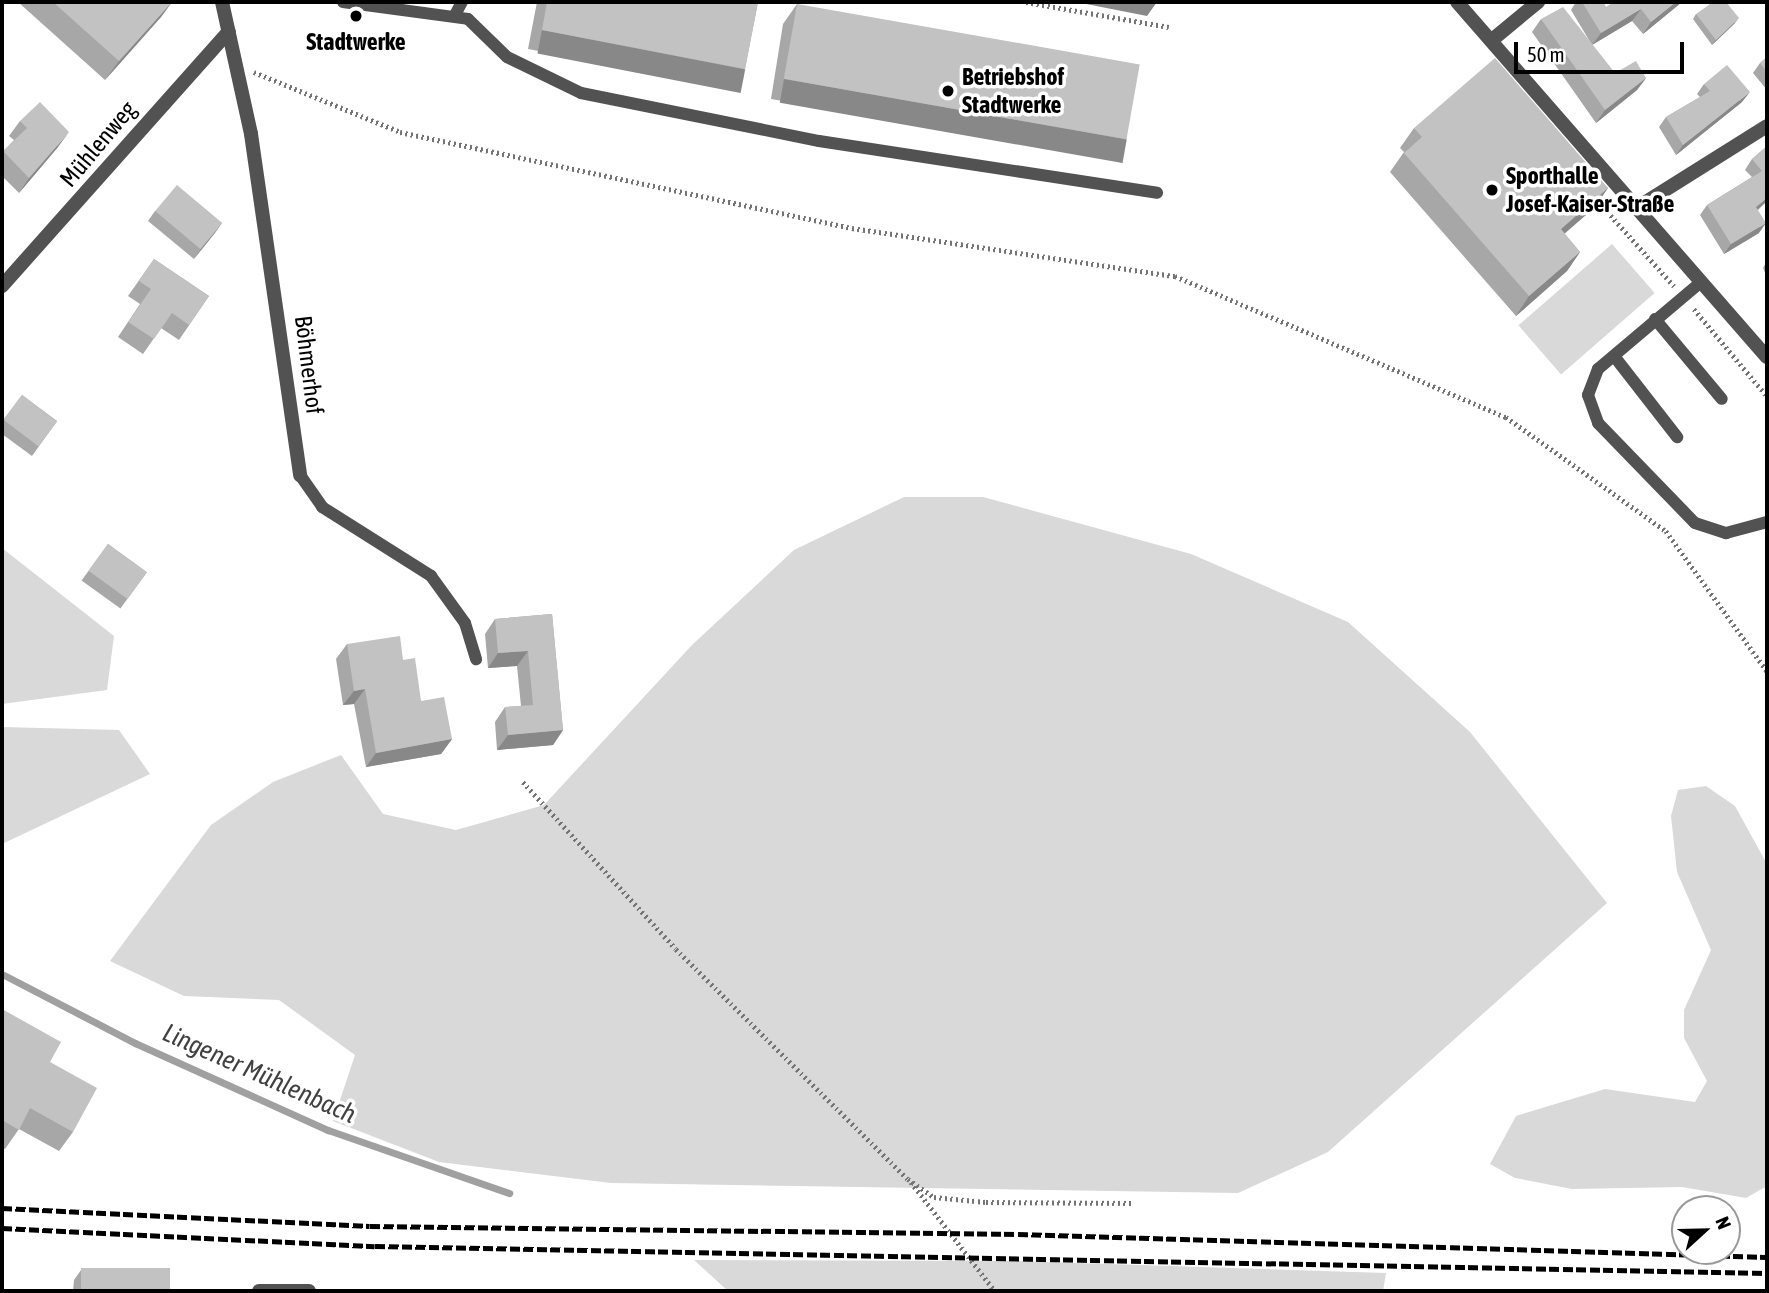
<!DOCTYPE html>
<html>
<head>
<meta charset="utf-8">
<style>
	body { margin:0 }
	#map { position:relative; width:1769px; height:1293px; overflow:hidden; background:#fff; font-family:"Asap Condensed",sans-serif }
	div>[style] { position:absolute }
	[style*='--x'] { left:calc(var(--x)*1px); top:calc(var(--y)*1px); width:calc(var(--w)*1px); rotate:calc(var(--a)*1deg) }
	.green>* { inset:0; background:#d9d9d9; transform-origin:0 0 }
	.stream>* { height:7px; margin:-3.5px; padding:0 3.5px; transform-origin:3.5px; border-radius:3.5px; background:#a0a0a0 }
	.path>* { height:4.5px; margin-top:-2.25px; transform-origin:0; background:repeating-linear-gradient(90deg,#747474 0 2px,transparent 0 5.5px) }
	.service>* { height:12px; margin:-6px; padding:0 6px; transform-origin:6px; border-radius:6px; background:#525252 }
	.minor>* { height:14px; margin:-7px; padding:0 7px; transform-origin:7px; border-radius:7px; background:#525252 }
	.rail>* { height:5px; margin-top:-2.5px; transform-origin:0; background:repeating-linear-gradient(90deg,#000 0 10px,transparent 0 13.5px) }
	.wall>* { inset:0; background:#a7a7a7; transform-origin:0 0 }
	.shaded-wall>* { inset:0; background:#888; transform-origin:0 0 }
	.building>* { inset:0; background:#c2c2c2; transform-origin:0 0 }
	.dots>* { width:19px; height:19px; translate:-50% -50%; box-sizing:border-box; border:4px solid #fff; border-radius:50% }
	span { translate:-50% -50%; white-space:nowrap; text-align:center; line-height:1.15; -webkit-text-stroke:7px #fff; paint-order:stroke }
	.poi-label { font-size:24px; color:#000; font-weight:700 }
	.left { translate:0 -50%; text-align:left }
	.street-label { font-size:24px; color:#000 }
	.water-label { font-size:26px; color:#414141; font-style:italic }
	.frame { position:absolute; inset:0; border:4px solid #000; pointer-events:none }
	.north { position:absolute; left:1671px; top:1195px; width:70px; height:70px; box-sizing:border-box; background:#fff; border:2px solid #999; border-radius:50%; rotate:68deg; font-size:19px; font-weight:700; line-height:28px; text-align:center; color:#000 }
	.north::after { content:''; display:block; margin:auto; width:24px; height:32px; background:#000; clip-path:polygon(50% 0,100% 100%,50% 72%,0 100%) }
	.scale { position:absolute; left:1514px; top:42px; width:170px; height:32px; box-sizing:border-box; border:4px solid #000; border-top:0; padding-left:9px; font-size:21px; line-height:24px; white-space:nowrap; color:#000; -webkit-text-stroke:5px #fff; paint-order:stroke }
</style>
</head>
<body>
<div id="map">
	<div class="green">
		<div style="left:1612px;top:244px;width:65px;height:124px;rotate:49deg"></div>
		<div style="clip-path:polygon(904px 497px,983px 497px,1191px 554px,1348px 622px,1470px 732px,1607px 903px,1328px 1152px,1238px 1193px,611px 1183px,439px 1162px,333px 1121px,355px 1055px,279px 1000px,184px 996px,110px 961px,211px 825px,273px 782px,341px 755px,383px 814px,456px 830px,544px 805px,692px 645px,794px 550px)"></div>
		<div style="clip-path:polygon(2px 548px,114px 636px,107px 690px,2px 704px)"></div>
		<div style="clip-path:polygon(2px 727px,119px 730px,150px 774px,2px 844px)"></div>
		<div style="clip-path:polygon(1706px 786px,1735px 806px,1767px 864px,1767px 1186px,1746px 1198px,1682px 1187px,1572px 1189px,1515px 1178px,1490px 1164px,1516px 1116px,1605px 1089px,1695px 1102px,1707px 1081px,1684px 1038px,1684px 1010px,1711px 950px,1677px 872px,1671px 816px,1678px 790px)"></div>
		<div style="clip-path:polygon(694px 1260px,1013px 1261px,1386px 1273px,1383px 1291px,728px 1291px)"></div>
	</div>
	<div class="stream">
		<div style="--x:2;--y:974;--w:150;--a:27.4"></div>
		<div style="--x:135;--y:1043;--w:212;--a:24.3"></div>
		<div style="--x:328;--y:1130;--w:192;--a:19.2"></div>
	</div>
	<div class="path">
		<div style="--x:1026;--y:2;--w:145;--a:9.9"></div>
		<div style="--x:254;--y:72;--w:158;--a:22.3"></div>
		<div style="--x:400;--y:132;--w:462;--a:12"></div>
		<div style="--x:852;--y:228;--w:327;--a:8.5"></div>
		<div style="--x:1175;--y:276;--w:360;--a:23.1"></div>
		<div style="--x:1506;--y:417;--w:196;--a:35.5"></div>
		<div style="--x:1666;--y:531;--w:173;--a:54.2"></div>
		<div style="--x:1596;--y:199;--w:117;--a:48.1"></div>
		<div style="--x:1694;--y:309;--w:114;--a:50"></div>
		<div style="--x:523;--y:782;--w:226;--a:47.5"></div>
		<div style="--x:676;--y:949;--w:327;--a:44.8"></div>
		<div style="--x:908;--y:1179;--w:32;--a:35"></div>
		<div style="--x:934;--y:1197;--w:52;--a:5.5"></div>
		<div style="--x:986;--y:1202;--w:145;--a:0.4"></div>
		<div style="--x:911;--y:1182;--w:138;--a:52.4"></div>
		<div style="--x:346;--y:1291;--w:60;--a:0"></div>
	</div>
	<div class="service">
		<div style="--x:343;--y:2;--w:126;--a:7.7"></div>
		<div style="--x:468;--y:19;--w:54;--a:44.3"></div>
		<div style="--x:507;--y:57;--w:82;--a:25.9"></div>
		<div style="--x:581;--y:93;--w:243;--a:11.4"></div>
		<div style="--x:819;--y:141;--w:342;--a:8.7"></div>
		<div style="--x:455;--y:15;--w:15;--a:-62"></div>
		<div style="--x:1701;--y:282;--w:135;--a:139.8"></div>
		<div style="--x:1598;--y:369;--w:28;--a:111"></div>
		<div style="--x:1588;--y:395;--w:30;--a:70"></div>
		<div style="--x:1598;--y:423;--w:139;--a:45.9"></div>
		<div style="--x:1695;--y:523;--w:33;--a:18"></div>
		<div style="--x:1726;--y:533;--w:42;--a:-15"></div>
		<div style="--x:1655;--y:319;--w:104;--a:50.1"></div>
		<div style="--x:1614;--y:356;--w:103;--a:52.1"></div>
		<div style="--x:300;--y:475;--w:39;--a:55"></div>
		<div style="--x:322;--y:507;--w:129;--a:32.3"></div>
		<div style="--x:431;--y:576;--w:58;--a:54.1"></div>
		<div style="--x:465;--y:623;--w:38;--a:73"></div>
	</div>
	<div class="minor">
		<div style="--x:222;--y:2;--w:135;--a:77.6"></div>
		<div style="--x:251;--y:134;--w:345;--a:81.8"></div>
		<div style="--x:1457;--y:2;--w:471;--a:48.9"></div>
		<div style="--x:1492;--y:40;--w:60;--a:-39.6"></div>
		<div style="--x:1638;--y:207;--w:152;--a:-32.1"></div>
		<div style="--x:2;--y:286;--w:341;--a:-48.3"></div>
		<div style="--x:259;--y:1291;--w:50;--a:0"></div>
	</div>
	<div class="rail">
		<div style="--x:2;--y:1208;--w:368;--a:2.8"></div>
		<div style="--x:370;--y:1226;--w:648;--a:0.71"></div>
		<div style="--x:1018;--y:1234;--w:749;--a:1.76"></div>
		<div style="--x:2;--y:1228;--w:373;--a:2.8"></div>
		<div style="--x:375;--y:1246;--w:1392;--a:1.11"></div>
	</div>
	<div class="wall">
		<div style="clip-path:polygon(18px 2px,172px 2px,161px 17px,105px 80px)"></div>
		<div style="clip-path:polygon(537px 2px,758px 2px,745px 69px,732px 88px,528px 49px)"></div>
		<div style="clip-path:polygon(1576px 2px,1603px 2px,1606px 7px,1682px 2px,1643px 34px,1632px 21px,1592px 45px,1571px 10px)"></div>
		<div style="clip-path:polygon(797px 4px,1127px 138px,1113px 157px,771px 99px,783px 24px)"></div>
		<div style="clip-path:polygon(1696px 14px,1735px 23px,1712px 45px,1693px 19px)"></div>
		<div style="clip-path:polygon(1541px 19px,1615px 73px,1646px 78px,1637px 90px,1596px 123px,1532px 32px)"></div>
		<div style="clip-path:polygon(1767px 57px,1767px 90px,1753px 73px,1760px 63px)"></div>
		<div style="clip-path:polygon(1704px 84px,1742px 102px,1676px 155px,1659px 127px,1666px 117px,1700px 97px,1697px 94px)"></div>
		<div style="clip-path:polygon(20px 121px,58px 147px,19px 193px,2px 176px,2px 153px,14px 140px,9px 136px)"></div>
		<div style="clip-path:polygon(1414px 128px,1608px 188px,1594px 208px,1564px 233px,1580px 252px,1567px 271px,1516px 316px,1390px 172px,1404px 152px,1400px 148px)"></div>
		<div style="clip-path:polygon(1767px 146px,1767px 201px,1758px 210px,1759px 233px,1724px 254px,1700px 215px,1707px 205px,1752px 177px,1745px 170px,1752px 159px)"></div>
		<div style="clip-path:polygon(155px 211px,222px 223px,194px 259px,148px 221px)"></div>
		<div style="clip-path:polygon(154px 259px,209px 296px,179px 340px,161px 328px,143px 354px,118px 337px,140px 304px,128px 296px)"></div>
		<div style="clip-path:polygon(1767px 261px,1767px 277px,1763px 268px)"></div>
		<div style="clip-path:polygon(22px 395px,57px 421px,32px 456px,2px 434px,2px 422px)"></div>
		<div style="left:108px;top:544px;width:48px;height:45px;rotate:36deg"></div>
		<div style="clip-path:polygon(552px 614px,563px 730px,553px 745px,497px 750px,495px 722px,505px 707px,521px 706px,517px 666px,488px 668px,485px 634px,495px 619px)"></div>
		<div style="clip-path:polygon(347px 644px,403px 660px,421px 701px,452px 739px,441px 754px,366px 767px,354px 704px,343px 705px,336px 659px)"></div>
		<div style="clip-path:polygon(2px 1009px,50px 1062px,73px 1132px,59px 1151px,19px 1129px,5px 1149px,2px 1147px)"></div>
		<div style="clip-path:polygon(81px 1270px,170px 1291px,73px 1291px,74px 1280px)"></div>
	</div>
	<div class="shaded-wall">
		<div style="clip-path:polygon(172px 2px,161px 17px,105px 80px,119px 61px)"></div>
		<div style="clip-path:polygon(1076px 2px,1157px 2px,1147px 16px)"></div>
		<div style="clip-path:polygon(1676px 2px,1682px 2px,1643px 34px,1651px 22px)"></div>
		<div style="clip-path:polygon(1641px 9px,1632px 21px,1592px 45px,1601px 33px)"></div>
		<div style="clip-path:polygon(1739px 18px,1735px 23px,1712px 45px,1716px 40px)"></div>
		<div style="left:542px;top:30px;width:207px;height:24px;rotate:11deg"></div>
		<div style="clip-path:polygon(1646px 78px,1637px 90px,1596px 123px,1605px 110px)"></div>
		<div style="left:784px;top:79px;width:348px;height:24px;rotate:10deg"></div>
		<div style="clip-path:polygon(1750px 92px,1742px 102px,1676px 155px,1683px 145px)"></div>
		<div style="clip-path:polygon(69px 132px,58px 147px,19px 193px,29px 178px)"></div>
		<div style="clip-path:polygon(1608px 188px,1594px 208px,1547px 249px,1561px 229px)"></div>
		<div style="clip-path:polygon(1767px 198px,1767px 201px,1749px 217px,1756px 207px)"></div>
		<div style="clip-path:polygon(222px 223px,215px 233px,194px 259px,201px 249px)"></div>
		<div style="clip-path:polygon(1766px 223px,1759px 233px,1724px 254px,1731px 244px)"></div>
		<div style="clip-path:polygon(1580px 252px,1567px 271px,1516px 316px,1529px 296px)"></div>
		<div style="clip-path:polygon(528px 651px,517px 666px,488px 668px,498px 653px)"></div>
		<div style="clip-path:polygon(365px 689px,354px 704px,343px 705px,354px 691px)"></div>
		<div style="clip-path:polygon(563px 730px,553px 745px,497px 750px,508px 735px)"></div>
		<div style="clip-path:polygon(452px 739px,441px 754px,366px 767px,376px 753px)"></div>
	</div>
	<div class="building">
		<div style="clip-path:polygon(53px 2px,172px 2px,119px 61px)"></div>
		<div style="clip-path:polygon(547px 2px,758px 2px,745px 69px,542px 30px)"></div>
		<div style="clip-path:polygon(1582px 2px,1603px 2px,1606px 7px,1613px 2px,1676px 2px,1651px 22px,1641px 9px,1601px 33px)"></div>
		<div style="clip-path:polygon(1713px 2px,1726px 2px,1739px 18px,1716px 40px,1696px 14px)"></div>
		<div style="left:797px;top:4px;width:348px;height:76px;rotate:10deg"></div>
		<div style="clip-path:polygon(1563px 7px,1615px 73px,1636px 61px,1646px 78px,1605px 110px,1541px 19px)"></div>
		<div style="clip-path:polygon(1767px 57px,1767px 72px,1760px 63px)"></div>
		<div style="clip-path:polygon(1495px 58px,1608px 188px,1561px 229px,1580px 252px,1529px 296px,1404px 153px,1422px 137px,1414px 128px)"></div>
		<div style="clip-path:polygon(1727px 65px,1750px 92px,1683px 145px,1666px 117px,1710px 91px,1704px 84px)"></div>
		<div style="clip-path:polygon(40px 102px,69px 132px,29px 178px,3px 151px,27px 128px,20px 121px)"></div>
		<div style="clip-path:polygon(1767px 146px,1767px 198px,1756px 207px,1766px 223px,1731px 244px,1707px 205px,1762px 171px,1752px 159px)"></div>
		<div style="left:177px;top:185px;width:59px;height:34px;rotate:40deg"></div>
		<div style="clip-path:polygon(154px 259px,209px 296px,189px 325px,172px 313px,154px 339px,128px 322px,151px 289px,139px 281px)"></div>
		<div style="left:22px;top:395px;width:44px;height:31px;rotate:37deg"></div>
		<div style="left:108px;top:544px;width:48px;height:33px;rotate:36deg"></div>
		<div style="clip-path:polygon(552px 614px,563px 730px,508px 735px,505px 707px,533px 705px,528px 651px,498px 653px,495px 619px)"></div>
		<div style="clip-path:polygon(400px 636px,403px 660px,415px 658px,421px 701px,444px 697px,452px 739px,376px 753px,365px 689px,354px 691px,347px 644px)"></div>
		<div style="clip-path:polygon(2px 1009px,61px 1042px,50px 1062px,97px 1088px,73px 1132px,30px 1108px,19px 1130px,2px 1120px)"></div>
		<div style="left:170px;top:1268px;width:23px;height:89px;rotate:90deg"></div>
	</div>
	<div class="dots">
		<div style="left:356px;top:16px;background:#000"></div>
		<div style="left:948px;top:91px;background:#000"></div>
		<div style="left:1492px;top:190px;background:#000"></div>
	</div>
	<div class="poi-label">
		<span style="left:356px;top:42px">Stadtwerke</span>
		<span class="left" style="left:962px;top:91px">Betriebshof<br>Stadtwerke</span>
		<span class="left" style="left:1506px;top:190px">Sporthalle<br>Josef-Kaiser-Straße</span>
	</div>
	<div class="street-label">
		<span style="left:98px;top:144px;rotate:-50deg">Mühlenweg</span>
		<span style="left:309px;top:365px;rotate:83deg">Böhmerhof</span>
	</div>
	<div class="water-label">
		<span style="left:259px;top:1074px;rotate:24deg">Lingener Mühlenbach</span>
	</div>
	<div class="frame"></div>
	<div class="north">N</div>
	<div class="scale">50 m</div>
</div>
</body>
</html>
